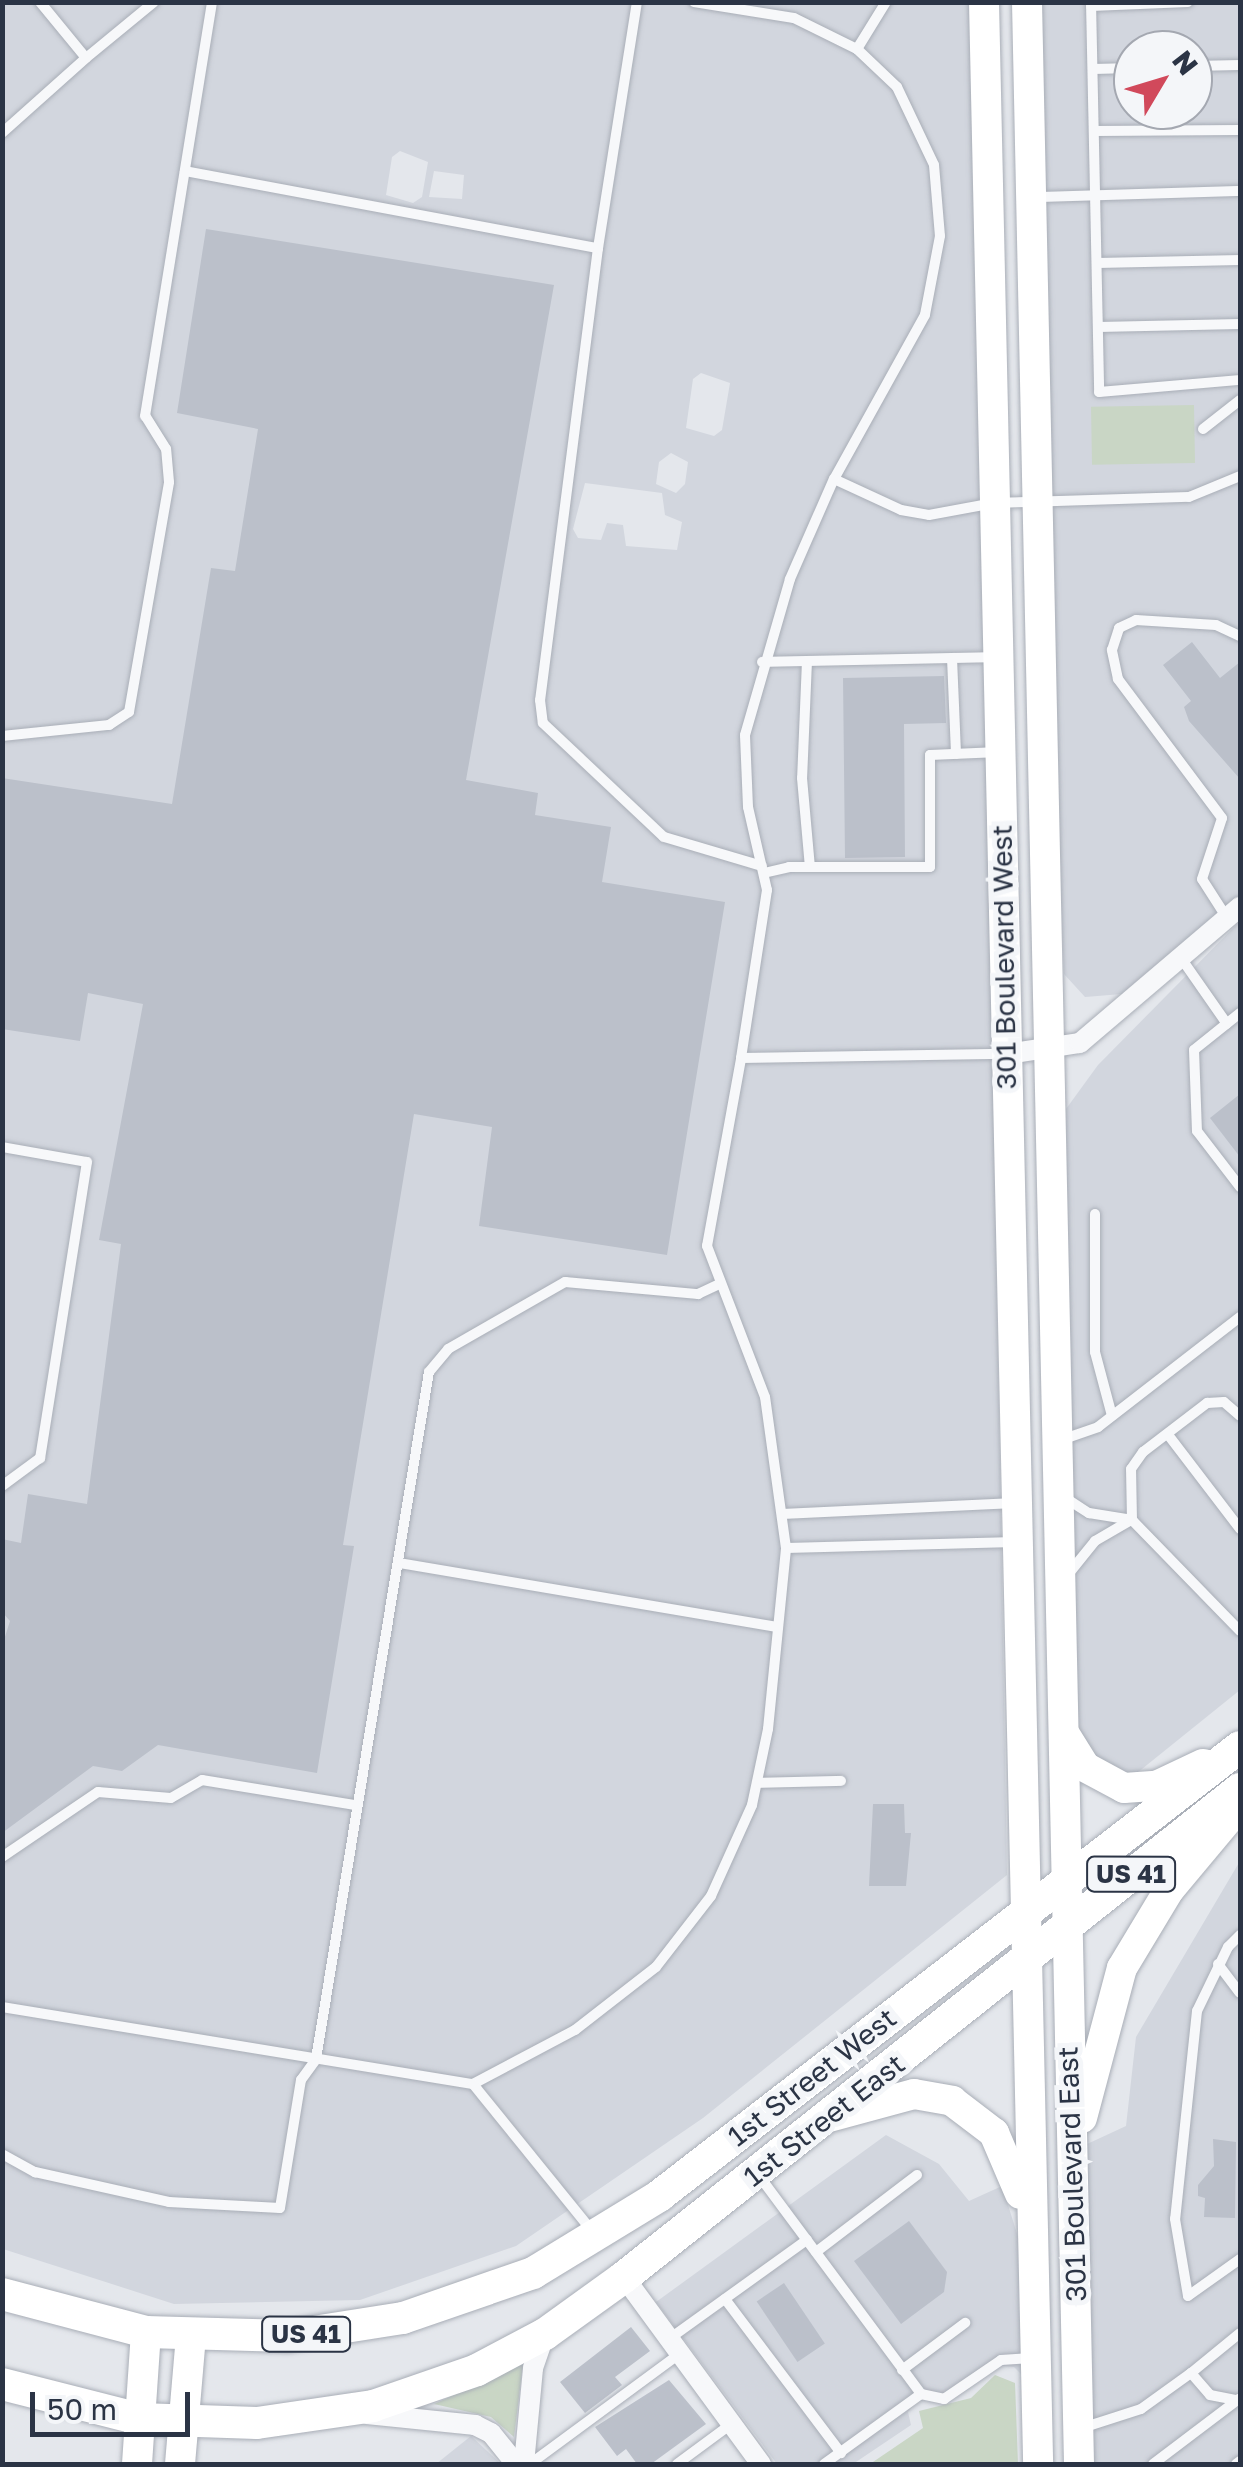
<!DOCTYPE html>
<html>
<head>
<meta charset="utf-8">
<style>
	body { margin:0 }
	#map { position:relative; width:1243px; height:2467px; overflow:hidden; background:#e4e7ec; font-family:"Golos Text",sans-serif }
	div>[style] { position:absolute }
	[style*='--x'] { left:calc(var(--x)*1px); top:calc(var(--y)*1px); width:calc(var(--w)*1px); rotate:calc(var(--a)*1deg) }
	.built>* { inset:0; background:#d2d6de }
	.green>* { inset:0; background:#c9d6c5; transform-origin:0 0 }
	.building>* { inset:0; background:#bbc0ca; transform-origin:0 0 }
	.roads { filter:drop-shadow(0 0 2px #a9aeb7) drop-shadow(0 0 2px #a9aeb7) }
	.lane>* { height:10px; margin:-5px; padding:0 5px; transform-origin:5px; border-radius:5px; background:#f7f8fa }
	.street>* { height:20px; margin:-10px; padding:0 10px; transform-origin:10px; border-radius:10px; background:#f7f8fa }
	.secondary>* { height:30px; margin:-15px; padding:0 15px; transform-origin:15px; border-radius:15px; background:#fff }
	.primary>* { height:32px; margin:-16px; padding:0 16px; transform-origin:16px; border-radius:16px; background:#fff }
	span { translate:-50% -50%; white-space:nowrap; text-align:center; line-height:1.15; -webkit-text-stroke:10px #f4f6f9; paint-order:stroke }
	.shield-label span { padding:2px 8px; background:#f4f6f9; border:2px solid; border-radius:8px; -webkit-text-stroke-width:0 }
	.shield-label { font-size:25px; color:#2b3445; font-weight:700 }
	.street-label { font-size:28px; color:#2b3445 }
	.frame { position:absolute; inset:0; border:5px solid #2b3445; pointer-events:none }
	.north { position:absolute; left:1113px; top:30px; width:100px; height:100px; box-sizing:border-box; background:#f4f6f9; border:2px solid #a4a8b1; border-radius:50%; rotate:52deg; font-size:28px; font-weight:700; line-height:40px; text-align:center; color:#2b3445 }
	.north::after { content:''; display:block; margin:auto; width:35px; height:45px; background:#d1495b; clip-path:polygon(50% 0,100% 100%,50% 72%,0 100%) }
	.scale { position:absolute; left:30px; top:2392px; width:160px; height:45px; box-sizing:border-box; border:5px solid #2b3445; border-top:0; padding-left:12px; font-size:30px; line-height:35px; white-space:nowrap; color:#2b3445; -webkit-text-stroke:8px #f4f6f9; paint-order:stroke }
</style>
</head>
<body>
<div id="map">
	<div class="built">
		<div style="clip-path:polygon(evenodd,3px 3px,975px 3px,1007px 1875px,703px 2118px,516px 2246px,360px 2300px,174px 2304px,3px 2249px,3px 3px,400px 151px,428px 162px,422px 197px,413px 203px,386px 195px,392px 157px,400px 151px,3px 3px,434px 171px,464px 175px,462px 199px,429px 197px,434px 171px,3px 3px,701px 373px,730px 383px,722px 430px,714px 436px,686px 428px,693px 379px,701px 373px,3px 3px,671px 453px,688px 462px,685px 484px,676px 493px,656px 484px,659px 462px,671px 453px,3px 3px,585px 483px,662px 493px,665px 515px,682px 522px,677px 550px,626px 546px,623px 525px,607px 523px,601px 540px,578px 538px,573px 529px,585px 483px)"></div>
		<div style="clip-path:polygon(evenodd,1039px 3px,1240px 3px,1240px 894px,1122px 994px,1085px 997px,1064px 974px,1044px 498px,1039px 3px,1133px 50px,1193px 50px,1193px 110px,1133px 110px,1133px 50px)"></div>
		<div style="clip-path:polygon(1240px 921px,1240px 1690px,1132px 1777px,1103px 1768px,1072px 1719px,1066px 1109px,1098px 1065px)"></div>
		<div style="clip-path:polygon(1240px 1861px,1240px 2464px,1090px 2464px,1085px 2145px,1126px 2126px,1136px 2037px)"></div>
		<div style="clip-path:polygon(886px 2135px,939px 2164px,969px 2201px,1002px 2186px,1020px 2243px,1023px 2376px,1014px 2367px,993px 2365px,966px 2390px,916px 2402px,908px 2412px,911px 2425px,853px 2464px,777px 2464px,656px 2302px)"></div>
		<div style="clip-path:polygon(471px 2436px,501px 2464px,436px 2464px)"></div>
	</div>
	<div class="green">
		<div style="left:1194px;top:405px;width:58px;height:103px;rotate:89deg"></div>
		<div style="clip-path:polygon(523px 2364px,514px 2437px,491px 2417px,434px 2404px)"></div>
		<div style="clip-path:polygon(995px 2375px,1015px 2383px,1018px 2464px,870px 2464px,923px 2428px,919px 2411px,971px 2398px)"></div>
	</div>
	<div class="building">
		<div style="clip-path:polygon(206px 229px,554px 285px,466px 780px,538px 793px,535px 815px,611px 827px,602px 882px,725px 902px,667px 1255px,479px 1226px,492px 1127px,414px 1114px,343px 1545px,354px 1546px,317px 1773px,158px 1745px,122px 1771px,93px 1766px,2px 1833px,2px 1646px,10px 1621px,2px 1612px,2px 1539px,21px 1543px,28px 1494px,87px 1504px,121px 1244px,99px 1240px,143px 1004px,88px 993px,80px 1041px,2px 1029px,2px 778px,172px 804px,211px 568px,235px 571px,258px 429px,177px 413px)"></div>
		<div style="clip-path:polygon(1192px 642px,1220px 678px,1240px 662px,1240px 779px,1189px 721px,1184px 707px,1191px 701px,1163px 665px)"></div>
		<div style="clip-path:polygon(944px 676px,946px 723px,904px 724px,905px 857px,845px 858px,843px 678px)"></div>
		<div style="clip-path:polygon(1240px 1094px,1240px 1157px,1210px 1118px)"></div>
		<div style="clip-path:polygon(873px 1804px,904px 1804px,905px 1833px,911px 1833px,906px 1886px,869px 1886px)"></div>
		<div style="clip-path:polygon(1213px 2139px,1236px 2142px,1235px 2218px,1204px 2217px,1205px 2198px,1198px 2196px,1198px 2185px,1214px 2166px)"></div>
		<div style="clip-path:polygon(909px 2221px,947px 2272px,944px 2292px,901px 2324px,854px 2261px)"></div>
		<div style="left:784px;top:2283px;width:73px;height:33px;rotate:56deg"></div>
		<div style="clip-path:polygon(631px 2327px,650px 2351px,615px 2377px,622px 2385px,585px 2413px,560px 2382px)"></div>
		<div style="clip-path:polygon(669px 2380px,706px 2424px,651px 2464px,637px 2464px,626px 2449px,617px 2456px,595px 2427px)"></div>
	</div>
	<div class="roads">
		<div class="lane">
			<div style="--x:40;--y:2;--w:72;--a:50.6"></div>
			<div style="--x:86;--y:58;--w:88;--a:-39.5"></div>
			<div style="--x:694;--y:2;--w:101;--a:9.1"></div>
			<div style="--x:794;--y:18;--w:70;--a:26.2"></div>
			<div style="--x:857;--y:49;--w:55;--a:43.5"></div>
			<div style="--x:897;--y:87;--w:86;--a:64.6"></div>
			<div style="--x:934;--y:165;--w:71;--a:85.2"></div>
			<div style="--x:940;--y:236;--w:80;--a:100.8"></div>
			<div style="--x:925;--y:315;--w:188;--a:119"></div>
			<div style="--x:834;--y:479;--w:74;--a:24.8"></div>
			<div style="--x:901;--y:510;--w:28;--a:10"></div>
			<div style="--x:929;--y:515;--w:66;--a:-10.5"></div>
			<div style="--x:994;--y:503;--w:195;--a:-1.8"></div>
			<div style="--x:1189;--y:497;--w:55;--a:-22.4"></div>
			<div style="--x:1091;--y:2;--w:390;--a:88.8"></div>
			<div style="--x:1099;--y:392;--w:142;--a:-4.9"></div>
			<div style="--x:1091;--y:6;--w:97;--a:-2.4"></div>
			<div style="--x:857;--y:49;--w:55;--a:-58.3"></div>
			<div style="--x:1193;--y:66;--w:47;--a:-1.2"></div>
			<div style="--x:1093;--y:69;--w:40;--a:-1.4"></div>
			<div style="--x:1094;--y:131;--w:146;--a:-0.4"></div>
			<div style="--x:2;--y:133;--w:113;--a:-41.8"></div>
			<div style="--x:185;--y:171;--w:420;--a:10.6"></div>
			<div style="--x:598;--y:248;--w:456;--a:97.3"></div>
			<div style="--x:540;--y:700;--w:23;--a:83"></div>
			<div style="--x:543;--y:723;--w:166;--a:43.3"></div>
			<div style="--x:664;--y:837;--w:102;--a:16.5"></div>
			<div style="--x:1037;--y:197;--w:203;--a:-1.7"></div>
			<div style="--x:598;--y:248;--w:249;--a:-81"></div>
			<div style="--x:1097;--y:263;--w:143;--a:-1.2"></div>
			<div style="--x:1098;--y:327;--w:142;--a:-1.2"></div>
			<div style="--x:1203;--y:429;--w:47;--a:-38.1"></div>
			<div style="--x:952;--y:658;--w:96;--a:87.6"></div>
			<div style="--x:807;--y:661;--w:117;--a:92.4"></div>
			<div style="--x:802;--y:778;--w:89;--a:84.9"></div>
			<div style="--x:762;--y:662;--w:234;--a:-1.2"></div>
			<div style="--x:2;--y:736;--w:108;--a:-5.9"></div>
			<div style="--x:109;--y:725;--w:24;--a:-33"></div>
			<div style="--x:129;--y:712;--w:233;--a:-80.1"></div>
			<div style="--x:169;--y:482;--w:33;--a:-95"></div>
			<div style="--x:166;--y:449;--w:39;--a:-122"></div>
			<div style="--x:145;--y:416;--w:419;--a:-80.8"></div>
			<div style="--x:764;--y:873;--w:26;--a:-13"></div>
			<div style="--x:789;--y:867;--w:141;--a:0"></div>
			<div style="--x:930;--y:867;--w:112;--a:-90"></div>
			<div style="--x:930;--y:755;--w:69;--a:-2.5"></div>
			<div style="--x:1227;--y:918;--w:46;--a:-122.7"></div>
			<div style="--x:1202;--y:879;--w:64;--a:-71.8"></div>
			<div style="--x:1222;--y:818;--w:174;--a:-126.8"></div>
			<div style="--x:1118;--y:679;--w:30;--a:-102"></div>
			<div style="--x:1112;--y:650;--w:23;--a:-72"></div>
			<div style="--x:1119;--y:628;--w:19;--a:-25"></div>
			<div style="--x:1136;--y:620;--w:80;--a:3.6"></div>
			<div style="--x:1216;--y:625;--w:26;--a:25"></div>
			<div style="--x:1181;--y:958;--w:80;--a:55.1"></div>
			<div style="--x:1240;--y:1013;--w:59;--a:141.2"></div>
			<div style="--x:1194;--y:1050;--w:81;--a:87.9"></div>
			<div style="--x:1197;--y:1131;--w:71;--a:52.5"></div>
			<div style="--x:741;--y:1058;--w:170;--a:-81.2"></div>
			<div style="--x:767;--y:890;--w:85;--a:-102.9"></div>
			<div style="--x:748;--y:807;--w:72;--a:-92.4"></div>
			<div style="--x:745;--y:735;--w:162;--a:-73.9"></div>
			<div style="--x:790;--y:579;--w:109;--a:-66.3"></div>
			<div style="--x:2;--y:1147;--w:86;--a:10"></div>
			<div style="--x:87;--y:1162;--w:300;--a:99"></div>
			<div style="--x:40;--y:1458;--w:47;--a:143.6"></div>
			<div style="--x:1095;--y:1214;--w:138;--a:90"></div>
			<div style="--x:1095;--y:1352;--w:66;--a:75.1"></div>
			<div style="--x:1169;--y:1436;--w:117;--a:52.6"></div>
			<div style="--x:1061;--y:1440;--w:39;--a:-19"></div>
			<div style="--x:1098;--y:1427;--w:180;--a:-37.8"></div>
			<div style="--x:1064;--y:1497;--w:30;--a:33"></div>
			<div style="--x:1089;--y:1513;--w:44;--a:9.2"></div>
			<div style="--x:1132;--y:1520;--w:155;--a:45.8"></div>
			<div style="--x:782;--y:1514;--w:233;--a:-2.7"></div>
			<div style="--x:1132;--y:1520;--w:51;--a:-91.1"></div>
			<div style="--x:1131;--y:1469;--w:21;--a:-55"></div>
			<div style="--x:1143;--y:1452;--w:81;--a:-37.4"></div>
			<div style="--x:1207;--y:1403;--w:17;--a:-3"></div>
			<div style="--x:1224;--y:1402;--w:21;--a:41"></div>
			<div style="--x:786;--y:1548;--w:229;--a:-1.5"></div>
			<div style="--x:399;--y:1563;--w:383;--a:9.6"></div>
			<div style="--x:1070;--y:1572;--w:40;--a:-51"></div>
			<div style="--x:1095;--y:1541;--w:42;--a:-30.3"></div>
			<div style="--x:757;--y:1783;--w:84;--a:-1.4"></div>
			<div style="--x:2;--y:1857;--w:116;--a:-34.1"></div>
			<div style="--x:98;--y:1792;--w:73;--a:4.7"></div>
			<div style="--x:171;--y:1798;--w:36;--a:-30"></div>
			<div style="--x:202;--y:1780;--w:154;--a:9.3"></div>
			<div style="--x:1240;--y:1935;--w:17;--a:135"></div>
			<div style="--x:1228;--y:1947;--w:71;--a:115.8"></div>
			<div style="--x:1197;--y:2011;--w:209;--a:96"></div>
			<div style="--x:1175;--y:2219;--w:78;--a:80.4"></div>
			<div style="--x:1188;--y:2296;--w:64;--a:-35.4"></div>
			<div style="--x:1218;--y:1964;--w:36;--a:53"></div>
			<div style="--x:2;--y:2007;--w:477;--a:9.3"></div>
			<div style="--x:473;--y:2084;--w:115;--a:-27.9"></div>
			<div style="--x:575;--y:2030;--w:103;--a:-37.9"></div>
			<div style="--x:656;--y:1967;--w:90;--a:-52.2"></div>
			<div style="--x:711;--y:1896;--w:100;--a:-65.7"></div>
			<div style="--x:752;--y:1805;--w:78;--a:-78.1"></div>
			<div style="--x:768;--y:1729;--w:182;--a:-84.3"></div>
			<div style="--x:786;--y:1548;--w:152;--a:-97.9"></div>
			<div style="--x:765;--y:1397;--w:162;--a:-111"></div>
			<div style="--x:707;--y:1246;--w:191;--a:-79.7"></div>
			<div style="--x:741;--y:1058;--w:265;--a:-0.9"></div>
			<div style="--x:473;--y:2084;--w:189;--a:51"></div>
			<div style="--x:2;--y:2154;--w:38;--a:29"></div>
			<div style="--x:35;--y:2172;--w:137;--a:12.6"></div>
			<div style="--x:169;--y:2202;--w:111;--a:3.1"></div>
			<div style="--x:280;--y:2208;--w:130;--a:-80.7"></div>
			<div style="--x:301;--y:2080;--w:26;--a:-54"></div>
			<div style="--x:316;--y:2059;--w:696;--a:-80.66"></div>
			<div style="--x:429;--y:1372;--w:30;--a:-50"></div>
			<div style="--x:448;--y:1349;--w:135;--a:-29.8"></div>
			<div style="--x:565;--y:1282;--w:134;--a:5.2"></div>
			<div style="--x:698;--y:1294;--w:23;--a:-25"></div>
			<div style="--x:760;--y:2177;--w:270;--a:53.4"></div>
			<div style="--x:816;--y:2252;--w:127;--a:-37.3"></div>
			<div style="--x:725;--y:2299;--w:193;--a:53"></div>
			<div style="--x:669;--y:2339;--w:170;--a:-35.7"></div>
			<div style="--x:902;--y:2370;--w:79;--a:-36.7"></div>
			<div style="--x:1191;--y:2373;--w:63;--a:-39.2"></div>
			<div style="--x:1082;--y:2428;--w:62;--a:-17.9"></div>
			<div style="--x:1141;--y:2409;--w:62;--a:-35.8"></div>
			<div style="--x:1191;--y:2373;--w:29;--a:49"></div>
			<div style="--x:1210;--y:2395;--w:31;--a:11"></div>
			<div style="--x:530;--y:2464;--w:185;--a:-36.4"></div>
			<div style="--x:677;--y:2464;--w:67;--a:-36.5"></div>
			<div style="--x:824;--y:2464;--w:120;--a:-35.8"></div>
			<div style="--x:921;--y:2394;--w:24;--a:12"></div>
			<div style="--x:944;--y:2399;--w:69;--a:-34.4"></div>
			<div style="--x:1001;--y:2360;--w:30;--a:-4"></div>
			<div style="--x:1153;--y:2464;--w:108;--a:-37.1"></div>
			<div style="--x:1236;--y:2464;--w:5;--a:-37"></div>
		</div>
		<div class="street">
			<div style="--x:1007;--y:1054;--w:74;--a:-8.6"></div>
			<div style="--x:1080;--y:1043;--w:210;--a:-40.4"></div>
			<div style="--x:624;--y:2277;--w:232;--a:53.8"></div>
			<div style="--x:367;--y:2414;--w:109;--a:5.8"></div>
			<div style="--x:475;--y:2425;--w:18;--a:27"></div>
			<div style="--x:491;--y:2433;--w:40;--a:51"></div>
			<div style="--x:524;--y:2464;--w:96;--a:-84.6"></div>
			<div style="--x:533;--y:2368;--w:36;--a:-71"></div>
		</div>
		<div class="secondary">
			<div style="--x:984;--y:2;--w:2463;--a:88.74"></div>
			<div style="--x:1027;--y:2;--w:2463;--a:88.79"></div>
			<div style="--x:1064;--y:1733;--w:40;--a:58"></div>
			<div style="--x:1085;--y:1767;--w:44;--a:28.3"></div>
			<div style="--x:1124;--y:1788;--w:32;--a:-4"></div>
			<div style="--x:1156;--y:1786;--w:52;--a:-25.1"></div>
			<div style="--x:829;--y:2117;--w:88;--a:-15.1"></div>
			<div style="--x:914;--y:2094;--w:39;--a:10"></div>
			<div style="--x:952;--y:2101;--w:53;--a:37.3"></div>
			<div style="--x:994;--y:2133;--w:66;--a:66.9"></div>
			<div style="--x:1082;--y:2118;--w:155;--a:-75.1"></div>
			<div style="--x:1122;--y:1968;--w:91;--a:-58.9"></div>
			<div style="--x:1169;--y:1890;--w:111;--a:-50.1"></div>
			<div style="--x:137;--y:2464;--w:132;--a:-86.1"></div>
			<div style="--x:180;--y:2464;--w:128;--a:-85.1"></div>
		</div>
		<div class="primary">
			<div style="--x:2;--y:2294;--w:149;--a:14.8"></div>
			<div style="--x:146;--y:2332;--w:142;--a:1.6"></div>
			<div style="--x:288;--y:2336;--w:116;--a:-8.9"></div>
			<div style="--x:403;--y:2318;--w:138;--a:-19.1"></div>
			<div style="--x:533;--y:2273;--w:148;--a:-31.4"></div>
			<div style="--x:659;--y:2196;--w:734;--a:-37.7"></div>
			<div style="--x:2;--y:2384;--w:141;--a:14.3"></div>
			<div style="--x:139;--y:2419;--w:118;--a:1.9"></div>
			<div style="--x:257;--y:2423;--w:117;--a:-8.3"></div>
			<div style="--x:373;--y:2406;--w:110;--a:-19.1"></div>
			<div style="--x:477;--y:2370;--w:77;--a:-27.9"></div>
			<div style="--x:545;--y:2334;--w:97;--a:-35.8"></div>
			<div style="--x:624;--y:2277;--w:786;--a:-38.39"></div>
		</div>
	</div>
	<div class="shield-label">
		<span style="left:1131px;top:1874px">US 41</span>
		<span style="left:306px;top:2334px">US 41</span>
	</div>
	<div class="street-label">
		<span style="left:1004px;top:957px;rotate:-91deg">301 Boulevard West</span>
		<span style="left:812px;top:2077px;rotate:-38deg">1st Street West</span>
		<span style="left:824px;top:2120px;rotate:-38deg">1st Street East</span>
		<span style="left:1072px;top:2174px;rotate:-92deg">301 Boulevard East</span>
	</div>
	<div class="frame"></div>
	<div class="north">N</div>
	<div class="scale">50 m</div>
</div>
</body>
</html>
